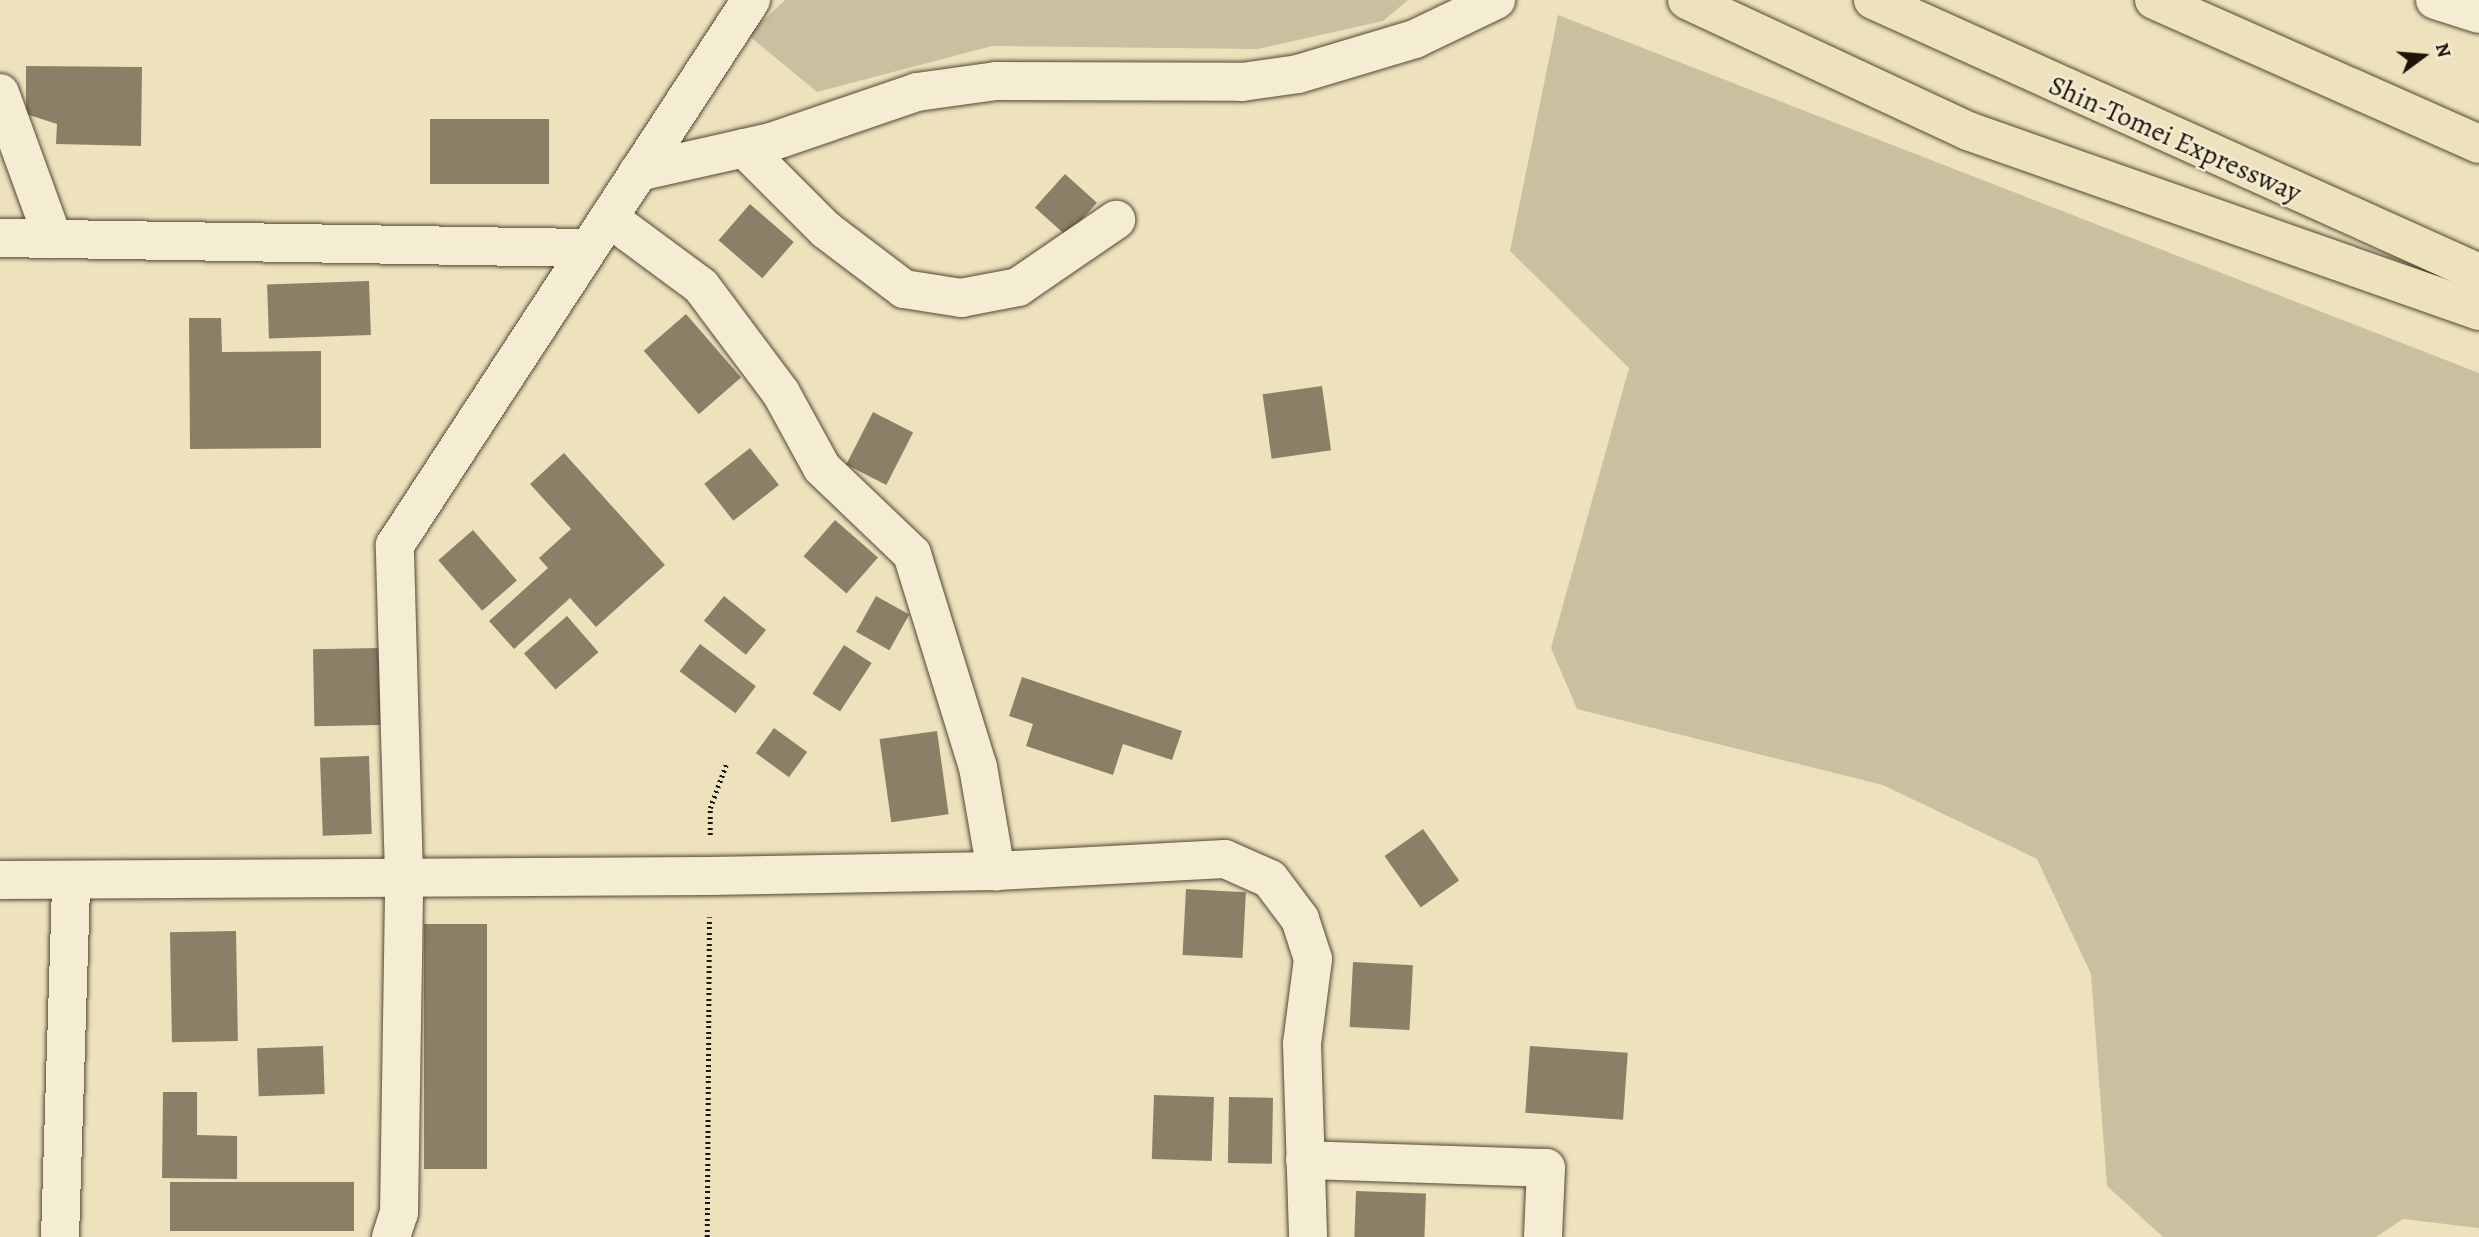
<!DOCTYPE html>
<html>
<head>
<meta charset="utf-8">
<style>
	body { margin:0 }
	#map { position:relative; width:2479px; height:1237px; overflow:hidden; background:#eee2bc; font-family:Alegreya,serif }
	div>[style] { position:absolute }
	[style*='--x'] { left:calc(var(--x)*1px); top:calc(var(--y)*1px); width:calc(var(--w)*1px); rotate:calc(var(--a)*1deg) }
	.green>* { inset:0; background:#cabf9e }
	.building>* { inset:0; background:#8a8067; transform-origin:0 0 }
	.path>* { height:4.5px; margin-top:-2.25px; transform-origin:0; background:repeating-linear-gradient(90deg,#1d150a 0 2px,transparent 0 5.5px) }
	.roads { filter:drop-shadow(0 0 2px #514836) drop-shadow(0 0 2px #514836) }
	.minor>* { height:38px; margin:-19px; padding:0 19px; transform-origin:19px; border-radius:19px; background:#f4ecd3 }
	.motorway>* { height:38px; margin:-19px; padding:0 19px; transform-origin:19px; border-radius:19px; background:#eee2bc }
	span { translate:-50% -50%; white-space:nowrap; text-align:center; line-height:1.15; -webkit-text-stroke:5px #f4ecd3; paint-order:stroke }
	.street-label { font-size:28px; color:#1d150a }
	.north { position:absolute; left:2388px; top:21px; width:70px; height:70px; -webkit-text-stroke:5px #f4ecd3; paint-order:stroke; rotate:74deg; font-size:19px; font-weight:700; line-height:28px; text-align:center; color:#1d150a }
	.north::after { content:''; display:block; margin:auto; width:24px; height:32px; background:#1d150a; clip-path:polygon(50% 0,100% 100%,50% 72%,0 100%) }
</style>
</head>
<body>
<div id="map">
	<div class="green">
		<div style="clip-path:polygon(785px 0,1408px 0,1383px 21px,1258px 49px,992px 46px,817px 92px,748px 35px)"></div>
		<div style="clip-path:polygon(1558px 15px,2479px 373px,2479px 1228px,2403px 1219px,2376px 1237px,2163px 1237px,2107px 1186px,2091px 974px,2037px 859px,1883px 785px,1577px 709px,1551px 648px,1629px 368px,1510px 251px)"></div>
	</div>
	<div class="building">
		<div style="clip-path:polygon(26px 66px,142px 67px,141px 146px,56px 144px,57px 124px,26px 114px)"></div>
		<div style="left:430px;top:119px;width:119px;height:65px"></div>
		<div style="left:1065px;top:174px;width:43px;height:45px;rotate:42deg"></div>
		<div style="left:750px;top:204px;width:58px;height:48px;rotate:41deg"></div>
		<div style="left:369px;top:281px;width:54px;height:102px;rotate:88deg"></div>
		<div style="left:686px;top:314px;width:84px;height:56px;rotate:49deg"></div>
		<div style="clip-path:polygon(189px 318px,221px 318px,222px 352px,321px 351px,321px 448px,190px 449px)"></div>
		<div style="left:1322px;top:386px;width:65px;height:60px;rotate:82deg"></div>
		<div style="left:873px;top:412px;width:45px;height:59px;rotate:27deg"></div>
		<div style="left:750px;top:448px;width:47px;height:58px;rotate:52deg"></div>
		<div style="clip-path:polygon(564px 453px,665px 565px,596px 627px,570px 598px,514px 649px,489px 621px,548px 568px,539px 558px,571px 529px,530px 484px)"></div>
		<div style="left:835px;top:520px;width:57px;height:48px;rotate:41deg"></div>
		<div style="left:473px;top:530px;width:67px;height:46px;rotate:49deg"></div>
		<div style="left:724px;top:596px;width:54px;height:32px;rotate:39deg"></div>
		<div style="left:876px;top:596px;width:38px;height:41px;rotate:29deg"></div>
		<div style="left:567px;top:616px;width:48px;height:57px;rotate:49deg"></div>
		<div style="left:700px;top:644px;width:70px;height:34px;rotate:37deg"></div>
		<div style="left:844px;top:645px;width:33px;height:58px;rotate:33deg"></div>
		<div style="left:379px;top:648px;width:77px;height:66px;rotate:89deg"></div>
		<div style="clip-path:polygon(1022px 677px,1182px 731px,1172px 760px,1123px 744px,1113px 775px,1026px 746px,1033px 724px,1009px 716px)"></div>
		<div style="left:774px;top:728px;width:41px;height:31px;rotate:36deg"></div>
		<div style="left:937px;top:731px;width:84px;height:58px;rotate:82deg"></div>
		<div style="left:369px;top:756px;width:78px;height:49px;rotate:88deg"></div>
		<div style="left:1423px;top:829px;width:63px;height:47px;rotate:55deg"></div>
		<div style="left:1186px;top:889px;width:60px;height:66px;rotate:3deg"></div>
		<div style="left:487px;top:924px;width:245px;height:63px;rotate:90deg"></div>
		<div style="left:236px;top:931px;width:110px;height:66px;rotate:89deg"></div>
		<div style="left:1353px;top:962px;width:60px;height:65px;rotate:3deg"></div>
		<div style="left:323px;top:1046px;width:48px;height:66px;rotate:88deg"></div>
		<div style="left:1530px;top:1046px;width:98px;height:67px;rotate:4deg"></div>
		<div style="clip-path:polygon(163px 1092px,197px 1092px,197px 1135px,237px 1136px,237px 1179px,162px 1178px)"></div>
		<div style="left:1154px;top:1095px;width:60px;height:64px;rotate:2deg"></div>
		<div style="left:1229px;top:1097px;width:44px;height:66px;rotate:1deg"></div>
		<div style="left:170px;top:1182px;width:184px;height:49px"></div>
		<div style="left:1356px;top:1191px;width:70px;height:46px;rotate:2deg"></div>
	</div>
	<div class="path">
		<div style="--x:710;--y:835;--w:27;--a:-90"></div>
		<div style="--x:710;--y:808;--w:49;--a:-69.7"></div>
		<div style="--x:707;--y:1237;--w:320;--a:-89.6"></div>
	</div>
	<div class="roads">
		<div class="minor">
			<div style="--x:2435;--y:0;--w:46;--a:17.7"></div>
			<div style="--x:0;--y:93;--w:155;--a:70"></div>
			<div style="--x:744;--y:148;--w:116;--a:45"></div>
			<div style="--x:826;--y:230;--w:98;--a:37.1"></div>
			<div style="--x:904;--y:289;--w:58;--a:9"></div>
			<div style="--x:961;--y:298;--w:58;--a:-10.9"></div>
			<div style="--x:1018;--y:287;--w:119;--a:-34.4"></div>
			<div style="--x:638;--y:172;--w:136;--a:-12.7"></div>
			<div style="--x:771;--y:142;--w:154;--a:-18.9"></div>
			<div style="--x:917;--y:92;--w:80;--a:-7.9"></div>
			<div style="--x:996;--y:81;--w:246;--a:0.2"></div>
			<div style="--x:1242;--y:82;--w:57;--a:-8.1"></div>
			<div style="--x:1298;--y:74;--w:122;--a:-16.7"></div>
			<div style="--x:1415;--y:39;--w:90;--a:-25.7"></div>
			<div style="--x:609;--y:218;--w:114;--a:36.5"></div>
			<div style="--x:701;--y:286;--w:134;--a:53.2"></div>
			<div style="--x:781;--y:393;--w:85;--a:61.3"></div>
			<div style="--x:822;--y:468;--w:124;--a:43.7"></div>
			<div style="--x:912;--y:554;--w:223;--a:72.8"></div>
			<div style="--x:978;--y:767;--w:106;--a:80.2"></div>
			<div style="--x:0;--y:238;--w:584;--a:0.98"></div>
			<div style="--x:0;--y:880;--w:709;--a:-0.32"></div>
			<div style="--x:709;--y:876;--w:287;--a:-1"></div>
			<div style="--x:996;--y:871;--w:229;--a:-3"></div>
			<div style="--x:1225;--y:859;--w:49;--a:24"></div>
			<div style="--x:1270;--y:879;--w:50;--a:53.1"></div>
			<div style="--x:1300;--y:919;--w:42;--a:72"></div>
			<div style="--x:1313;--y:959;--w:86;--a:97.4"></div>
			<div style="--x:1302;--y:1044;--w:193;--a:88.2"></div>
			<div style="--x:1305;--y:1160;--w:241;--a:1.9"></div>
			<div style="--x:1546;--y:1168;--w:69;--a:92.5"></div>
			<div style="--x:60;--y:1237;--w:356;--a:-88.2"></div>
			<div style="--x:391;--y:1237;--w:25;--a:-72"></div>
			<div style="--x:399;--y:1213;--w:337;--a:-89.1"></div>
			<div style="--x:404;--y:876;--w:331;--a:-91.6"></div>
			<div style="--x:395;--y:545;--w:651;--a:-56.85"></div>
		</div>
		<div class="motorway">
			<div style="--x:1687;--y:0;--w:310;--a:25"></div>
			<div style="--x:1968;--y:131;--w:542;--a:19.4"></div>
			<div style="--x:1873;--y:0;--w:665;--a:24.25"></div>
			<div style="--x:2154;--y:0;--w:355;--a:23.9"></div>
		</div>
	</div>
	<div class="street-label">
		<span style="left:2175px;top:139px;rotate:24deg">Shin-Tomei Expressway</span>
	</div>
	<div class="north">N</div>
</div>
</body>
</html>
